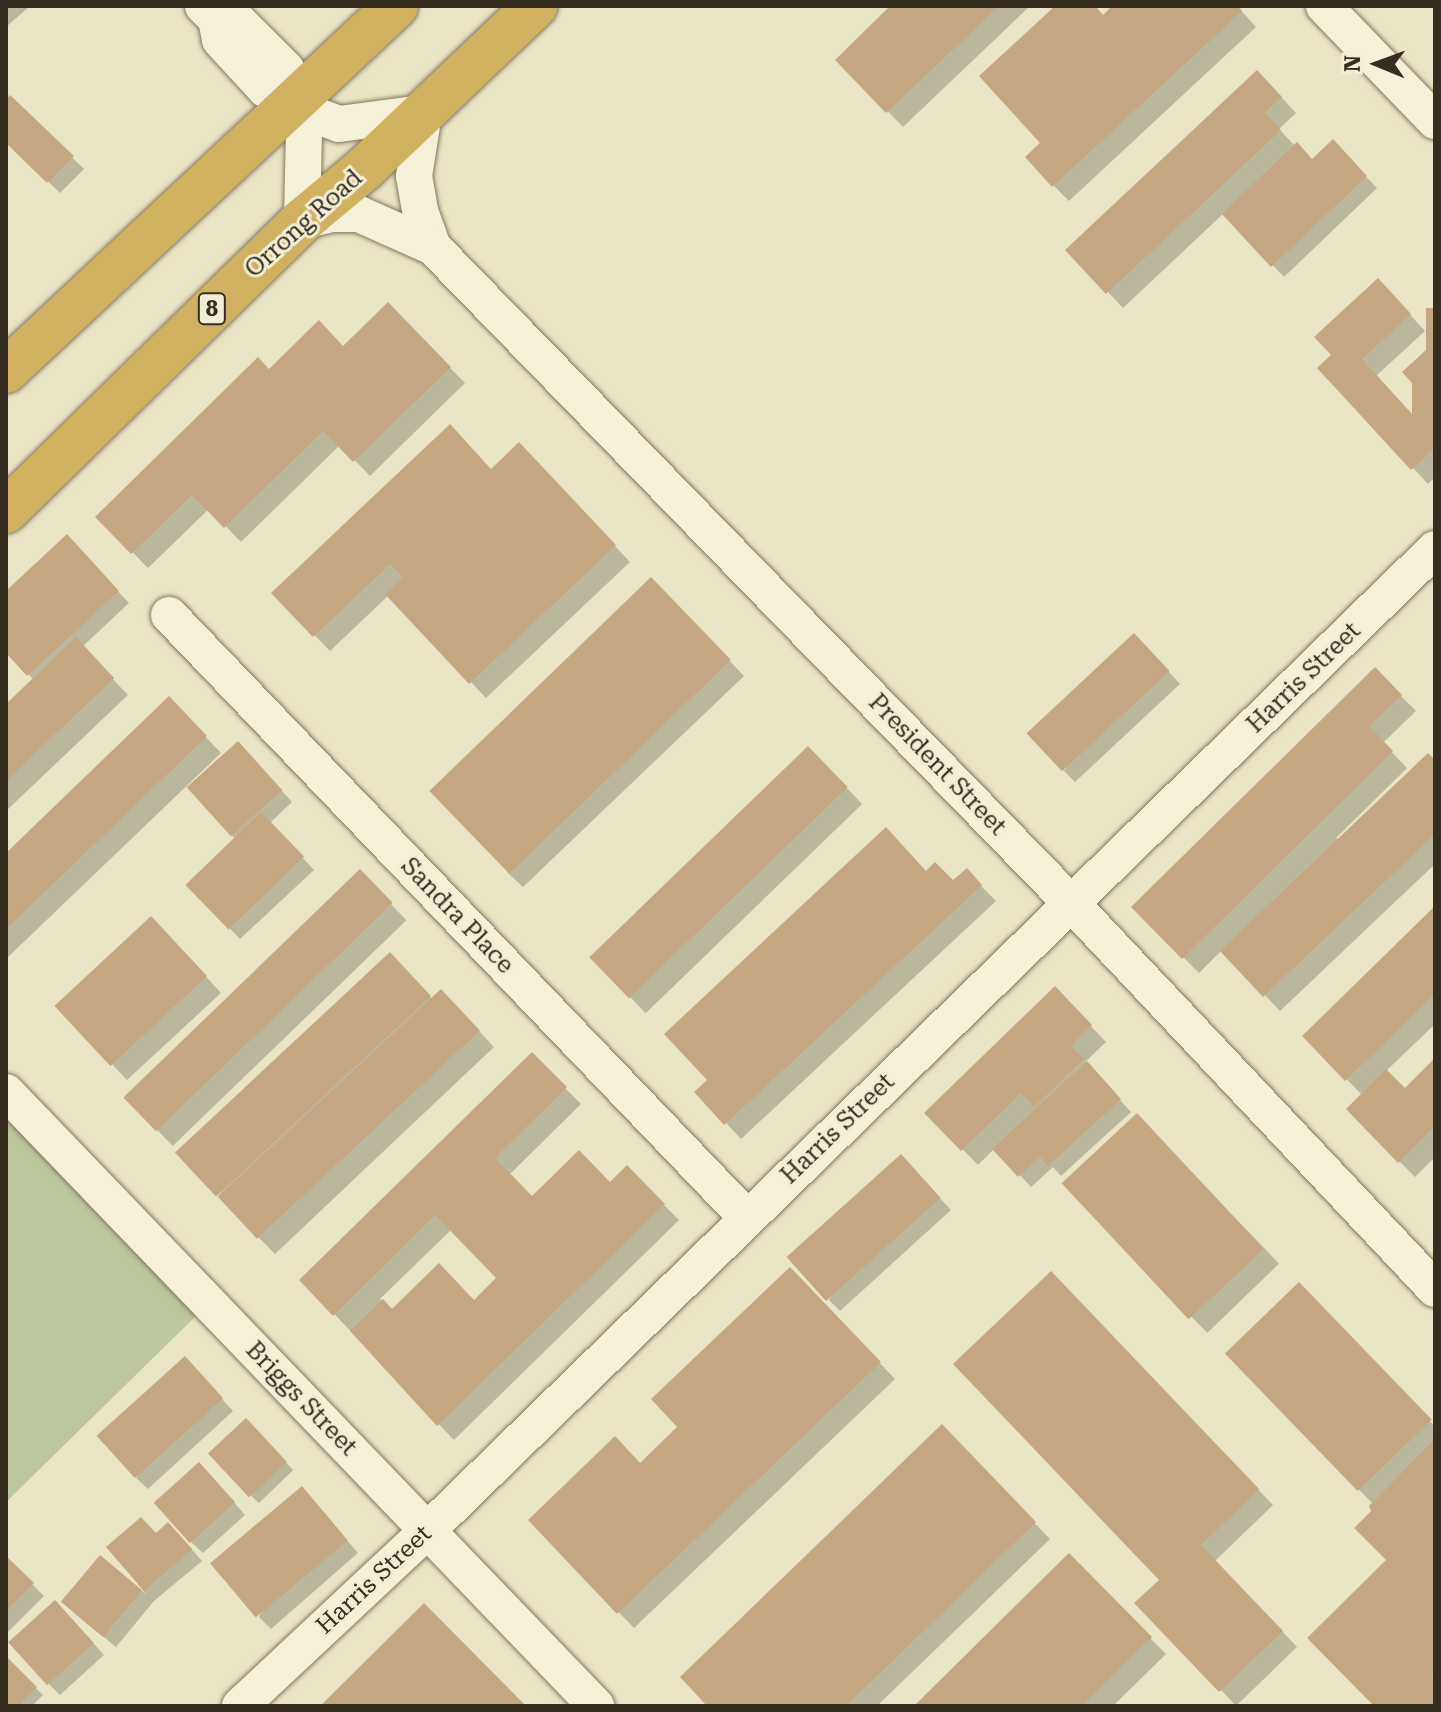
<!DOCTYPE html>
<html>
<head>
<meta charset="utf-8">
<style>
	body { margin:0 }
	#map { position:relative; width:1441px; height:1712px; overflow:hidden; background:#eae5c6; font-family:"Roboto Serif",serif }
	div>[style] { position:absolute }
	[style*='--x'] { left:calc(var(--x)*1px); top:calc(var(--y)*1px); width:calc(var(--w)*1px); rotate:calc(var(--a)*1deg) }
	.green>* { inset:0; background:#bcc79b }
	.shadow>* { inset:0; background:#0003; transform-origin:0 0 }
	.building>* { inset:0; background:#c4a680; transform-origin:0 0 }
	.roads { filter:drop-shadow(0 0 2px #84775e) drop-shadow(0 0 2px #84775e) }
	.minor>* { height:36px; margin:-18px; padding:0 18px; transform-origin:18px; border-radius:18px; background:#f5f1d9 }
	.highway>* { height:44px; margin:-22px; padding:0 22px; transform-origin:22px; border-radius:22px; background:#d1b060 }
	span { translate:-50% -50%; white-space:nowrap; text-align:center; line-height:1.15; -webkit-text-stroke:6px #f2eed5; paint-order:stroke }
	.shield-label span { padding:2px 6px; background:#f2eed5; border:2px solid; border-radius:6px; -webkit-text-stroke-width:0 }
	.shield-label { font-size:22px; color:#352d20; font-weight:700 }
	.street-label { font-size:24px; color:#352d20 }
	.frame { position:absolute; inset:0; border:8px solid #352d20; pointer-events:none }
	.north { position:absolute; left:1337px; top:24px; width:80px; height:80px; -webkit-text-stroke:6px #f2eed5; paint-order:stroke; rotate:271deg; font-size:22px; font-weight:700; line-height:32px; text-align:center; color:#352d20 }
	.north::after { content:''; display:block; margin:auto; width:28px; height:36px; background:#352d20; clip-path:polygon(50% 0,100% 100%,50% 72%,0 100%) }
</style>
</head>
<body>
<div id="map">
	<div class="green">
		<div style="clip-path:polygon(6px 1113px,198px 1314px,6px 1502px)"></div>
	</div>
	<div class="shadow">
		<div style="clip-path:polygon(6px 6px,30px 6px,6px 27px)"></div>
		<div style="clip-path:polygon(891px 6px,1030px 6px,903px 127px,838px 60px)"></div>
		<div style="clip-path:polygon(1058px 6px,1094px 6px,1104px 17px,1115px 6px,1237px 6px,1256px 27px,1069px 201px,1053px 185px,1043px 143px)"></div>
		<div style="clip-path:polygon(1273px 88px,1296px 113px,1279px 129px,1295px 146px,1312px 161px,1333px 142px,1377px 188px,1284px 277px,1224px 213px,1123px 308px,1108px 292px)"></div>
		<div style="clip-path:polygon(10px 98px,84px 169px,60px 193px,6px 141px,6px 103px)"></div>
		<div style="clip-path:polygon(1393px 296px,1425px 331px,1376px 376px,1414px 417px,1435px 310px,1435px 477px,1428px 484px,1320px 368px)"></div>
		<div style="clip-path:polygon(388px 305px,465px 383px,370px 476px,340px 445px,241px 542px,209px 509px,148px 568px,98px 517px,269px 371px,344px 348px)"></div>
		<div style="clip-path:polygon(534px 460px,630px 562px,486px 698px,389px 595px,330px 651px,274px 593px,491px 471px)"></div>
		<div style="clip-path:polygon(78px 549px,129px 603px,82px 647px,128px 695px,6px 811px,6px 706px,34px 680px,6px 651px,6px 594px)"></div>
		<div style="clip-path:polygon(667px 595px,744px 676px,523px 887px,507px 872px)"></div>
		<div style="clip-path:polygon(1146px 647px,1180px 684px,1075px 782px,1064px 771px)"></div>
		<div style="clip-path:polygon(1375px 670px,1416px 711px,1383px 743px,1407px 768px,1336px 838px,1339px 840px,1435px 762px,1435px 864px,1280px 1011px,1222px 950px,1199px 973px,1134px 908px)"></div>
		<div style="clip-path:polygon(169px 699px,221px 753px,6px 959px,6px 855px)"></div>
		<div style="left:808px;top:748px;width:78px;height:301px;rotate:46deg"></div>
		<div style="clip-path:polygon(250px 756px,292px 802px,270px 823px,314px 870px,240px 939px,187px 884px,235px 839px,189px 788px)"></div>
		<div style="clip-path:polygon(966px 871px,996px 901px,741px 1139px,726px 1123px,926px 873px,953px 883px)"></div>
		<div style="left:360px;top:872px;width:67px;height:325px;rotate:46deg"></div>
		<div style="clip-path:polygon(1435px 909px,1435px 1024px,1386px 1071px,1405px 1091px,1435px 1061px,1435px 1157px,1415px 1177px,1348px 1109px,1362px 1095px,1305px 1036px)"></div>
		<div style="clip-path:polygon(167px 934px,221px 993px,127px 1080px,58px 1007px)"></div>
		<div style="clip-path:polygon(405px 970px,433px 1000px,457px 1007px,494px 1047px,275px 1254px,218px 1196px)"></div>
		<div style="clip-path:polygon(1055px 989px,1106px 1042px,1085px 1062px,1131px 1112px,1061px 1176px,1053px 1167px,1031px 1187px,995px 1148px,978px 1165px,927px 1113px)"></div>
		<div style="clip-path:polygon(evenodd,532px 1055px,581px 1104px,509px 1175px,532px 1198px,610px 1185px,627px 1168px,679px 1220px,454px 1440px,302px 1280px,532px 1055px,452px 1229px,499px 1278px,474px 1302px,392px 1311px,380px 1299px,452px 1229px)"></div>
		<div style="left:1152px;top:1132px;width:183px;height:100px;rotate:46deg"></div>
		<div style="clip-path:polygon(912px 1168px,951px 1210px,840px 1311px,829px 1300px)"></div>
		<div style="clip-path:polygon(805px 1285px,895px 1379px,634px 1628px,530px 1520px,640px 1465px,680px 1427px)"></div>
		<div style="clip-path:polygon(1066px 1289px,1273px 1505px,1215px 1561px,1297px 1647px,1236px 1706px,1221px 1690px,1161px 1580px)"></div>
		<div style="clip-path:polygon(1315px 1301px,1435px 1427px,1435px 1706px,1377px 1706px,1388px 1560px,1373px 1504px,1228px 1354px)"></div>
		<div style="clip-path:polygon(196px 1370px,233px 1411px,148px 1489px,136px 1478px)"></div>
		<div style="left:246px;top:1421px;width:68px;height:48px;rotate:46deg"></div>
		<div style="clip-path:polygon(942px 1427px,1050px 1539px,877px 1706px,710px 1706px)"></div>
		<div style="clip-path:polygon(211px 1476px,245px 1515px,203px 1553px,191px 1542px)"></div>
		<div style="clip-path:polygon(313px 1500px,358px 1553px,271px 1629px,259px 1617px)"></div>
		<div style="clip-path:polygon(156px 1535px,180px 1536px,202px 1561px,154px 1601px,116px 1647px,76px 1614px,101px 1558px,146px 1594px,109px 1547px)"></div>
		<div style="clip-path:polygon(1069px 1556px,1166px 1654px,1113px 1706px,917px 1706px)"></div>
		<div style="clip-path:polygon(6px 1558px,44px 1596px,6px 1634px)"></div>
		<div style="clip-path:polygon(67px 1614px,104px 1655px,60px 1695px,49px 1684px)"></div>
		<div style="clip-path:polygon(6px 1659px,43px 1695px,32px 1706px,6px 1706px)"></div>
	</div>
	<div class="building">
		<div style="clip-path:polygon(890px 6px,999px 6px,886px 113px,835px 60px)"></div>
		<div style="clip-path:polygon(1055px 6px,1095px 6px,1103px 15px,1112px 6px,1238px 6px,1242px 11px,1052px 187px,1025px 157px,1040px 143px,979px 76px)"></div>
		<div style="clip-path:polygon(1257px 70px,1282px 97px,1265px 112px,1281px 130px,1106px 294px,1065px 250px)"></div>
		<div style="clip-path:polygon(10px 95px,74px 156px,47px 183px,6px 143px,6px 100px)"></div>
		<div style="clip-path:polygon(1333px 139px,1367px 176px,1271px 267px,1222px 214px,1297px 142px,1312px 159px)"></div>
		<div style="clip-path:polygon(1378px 278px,1411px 314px,1362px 359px,1412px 414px,1412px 383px,1402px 372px,1426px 350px,1426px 308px,1435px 308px,1435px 448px,1411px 470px,1317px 368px,1331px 355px,1314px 337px)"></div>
		<div style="clip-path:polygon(388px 302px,451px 367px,353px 462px,323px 431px,224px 528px,192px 495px,131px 554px,95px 517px,258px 357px,269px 369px,319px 320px,343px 346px)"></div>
		<div style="clip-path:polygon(450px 424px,491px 469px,519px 442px,616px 545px,469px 684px,385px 594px,403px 577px,390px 564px,313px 637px,271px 593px)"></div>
		<div style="clip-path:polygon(67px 534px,119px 591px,27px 676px,6px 653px,6px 591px)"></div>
		<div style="left:651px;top:577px;width:115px;height:308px;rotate:46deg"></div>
		<div style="left:1134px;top:633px;width:52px;height:147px;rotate:47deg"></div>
		<div style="clip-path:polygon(76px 637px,114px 678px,6px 781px,6px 704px)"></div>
		<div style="clip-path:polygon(1375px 667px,1402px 695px,1369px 726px,1393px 751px,1182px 959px,1131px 907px)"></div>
		<div style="clip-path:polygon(169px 696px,207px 736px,6px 929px,6px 853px)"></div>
		<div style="left:238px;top:741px;width:66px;height:69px;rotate:48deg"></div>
		<div style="left:808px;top:746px;width:57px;height:304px;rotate:46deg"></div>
		<div style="clip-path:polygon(1428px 753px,1435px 760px,1435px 834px,1263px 997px,1220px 951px)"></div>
		<div style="left:261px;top:812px;width:62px;height:105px;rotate:46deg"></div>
		<div style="clip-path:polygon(886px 827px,926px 871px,935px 862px,953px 880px,967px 868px,982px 885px,724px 1125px,694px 1092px,707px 1080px,664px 1034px)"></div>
		<div style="left:360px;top:869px;width:47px;height:329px;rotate:46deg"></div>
		<div style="clip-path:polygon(1435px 906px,1435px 994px,1345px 1081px,1302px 1036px)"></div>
		<div style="left:151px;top:916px;width:82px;height:132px;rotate:47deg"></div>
		<div style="left:390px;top:952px;width:60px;height:294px;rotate:47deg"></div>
		<div style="clip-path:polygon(1055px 986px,1092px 1025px,1071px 1046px,1084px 1059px,1034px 1107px,1021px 1093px,961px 1151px,924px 1113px)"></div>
		<div style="left:441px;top:989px;width:57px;height:305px;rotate:47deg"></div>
		<div style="clip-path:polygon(532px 1052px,567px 1087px,495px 1158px,532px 1196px,579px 1150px,610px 1182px,627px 1165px,665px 1204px,437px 1426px,350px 1331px,383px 1299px,392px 1309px,439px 1263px,474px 1300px,496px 1278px,435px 1215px,333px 1316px,299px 1280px)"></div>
		<div style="clip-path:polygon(1435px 1058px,1435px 1126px,1398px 1163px,1346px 1109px,1386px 1069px,1405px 1088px)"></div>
		<div style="clip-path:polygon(1087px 1061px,1121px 1099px,1048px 1166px,1040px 1157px,1018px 1177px,992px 1149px)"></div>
		<div style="left:1137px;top:1113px;width:186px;height:103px;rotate:47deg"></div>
		<div style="left:901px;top:1154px;width:59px;height:154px;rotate:48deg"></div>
		<div style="clip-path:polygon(790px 1267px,881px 1362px,617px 1614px,528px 1520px,615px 1436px,640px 1463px,677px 1427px,651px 1399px)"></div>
		<div style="clip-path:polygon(1051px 1271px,1259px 1489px,1201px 1545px,1283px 1631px,1219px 1692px,1134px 1603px,1159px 1580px,953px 1364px)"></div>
		<div style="left:1299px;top:1282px;width:191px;height:103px;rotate:46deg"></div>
		<div style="left:185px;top:1356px;width:57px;height:119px;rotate:48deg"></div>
		<div style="left:246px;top:1418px;width:60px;height:52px;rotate:47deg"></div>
		<div style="clip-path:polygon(942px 1424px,1036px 1522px,846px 1706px,707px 1706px,680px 1677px)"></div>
		<div style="clip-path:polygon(1435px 1439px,1435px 1668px,1432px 1671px,1435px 1706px,1374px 1706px,1307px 1638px,1386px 1560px,1354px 1528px,1371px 1511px,1369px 1506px)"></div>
		<div style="left:199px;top:1462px;width:54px;height:61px;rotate:48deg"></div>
		<div style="left:302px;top:1486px;width:71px;height:120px;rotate:50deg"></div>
		<div style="clip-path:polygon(141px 1517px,156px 1533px,168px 1522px,192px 1549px,144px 1591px,106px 1547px)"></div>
		<div style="clip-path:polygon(1069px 1553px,1152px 1637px,1082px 1706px,914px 1706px)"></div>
		<div style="left:100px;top:1555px;width:55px;height:61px;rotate:40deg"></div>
		<div style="clip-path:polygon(6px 1556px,34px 1583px,6px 1611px)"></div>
		<div style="left:55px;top:1600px;width:58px;height:63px;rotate:48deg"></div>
		<div style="clip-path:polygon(424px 1603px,526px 1706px,320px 1706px)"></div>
		<div style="clip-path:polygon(6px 1656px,37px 1687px,21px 1702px,25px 1706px,6px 1706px)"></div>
	</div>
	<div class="roads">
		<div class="minor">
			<div style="--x:203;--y:6;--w:18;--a:45"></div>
			<div style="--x:216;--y:19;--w:21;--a:79"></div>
			<div style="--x:220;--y:40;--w:67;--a:47.4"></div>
			<div style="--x:265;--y:89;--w:30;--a:20"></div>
			<div style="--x:293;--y:99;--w:32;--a:34"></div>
			<div style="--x:320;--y:117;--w:20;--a:20"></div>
			<div style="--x:339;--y:124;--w:86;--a:-7.4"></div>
			<div style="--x:424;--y:113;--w:64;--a:99"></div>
			<div style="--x:414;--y:176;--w:39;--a:80"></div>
			<div style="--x:421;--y:214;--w:35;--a:70"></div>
			<div style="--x:433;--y:247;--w:916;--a:45.8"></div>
			<div style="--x:1072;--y:904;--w:529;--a:46.68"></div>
			<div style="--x:1324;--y:6;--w:160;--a:46"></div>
			<div style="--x:216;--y:19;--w:22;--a:5"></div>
			<div style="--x:238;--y:21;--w:68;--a:45"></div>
			<div style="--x:286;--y:69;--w:65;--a:73.8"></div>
			<div style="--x:304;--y:131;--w:90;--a:91.3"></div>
			<div style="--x:302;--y:221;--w:31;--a:-13"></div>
			<div style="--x:332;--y:214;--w:27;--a:0"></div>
			<div style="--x:359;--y:214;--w:81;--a:24"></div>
			<div style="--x:169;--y:615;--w:834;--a:46.21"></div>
			<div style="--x:6;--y:1092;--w:852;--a:46.14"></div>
			<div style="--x:240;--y:1706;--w:256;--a:-43.1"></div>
			<div style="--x:427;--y:1531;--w:1407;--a:-44.25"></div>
		</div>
		<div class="highway">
			<div style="--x:6;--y:371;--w:534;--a:-43.1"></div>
			<div style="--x:6;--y:511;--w:414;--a:-44.4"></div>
			<div style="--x:302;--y:221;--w:80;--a:-39.9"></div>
			<div style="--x:363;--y:170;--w:238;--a:-43.6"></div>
		</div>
	</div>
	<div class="shield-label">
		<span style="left:212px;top:309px">8</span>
	</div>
	<div class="street-label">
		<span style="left:304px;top:224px;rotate:-42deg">Orrong Road</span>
		<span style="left:1304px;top:678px;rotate:-44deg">Harris Street</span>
		<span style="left:937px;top:765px;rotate:46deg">President Street</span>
		<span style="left:457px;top:916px;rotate:46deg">Sandra Place</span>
		<span style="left:838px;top:1129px;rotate:-44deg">Harris Street</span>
		<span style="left:301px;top:1399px;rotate:46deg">Briggs Street</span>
		<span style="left:374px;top:1580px;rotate:-43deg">Harris Street</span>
	</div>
	<div class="frame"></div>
	<div class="north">N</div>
</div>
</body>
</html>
